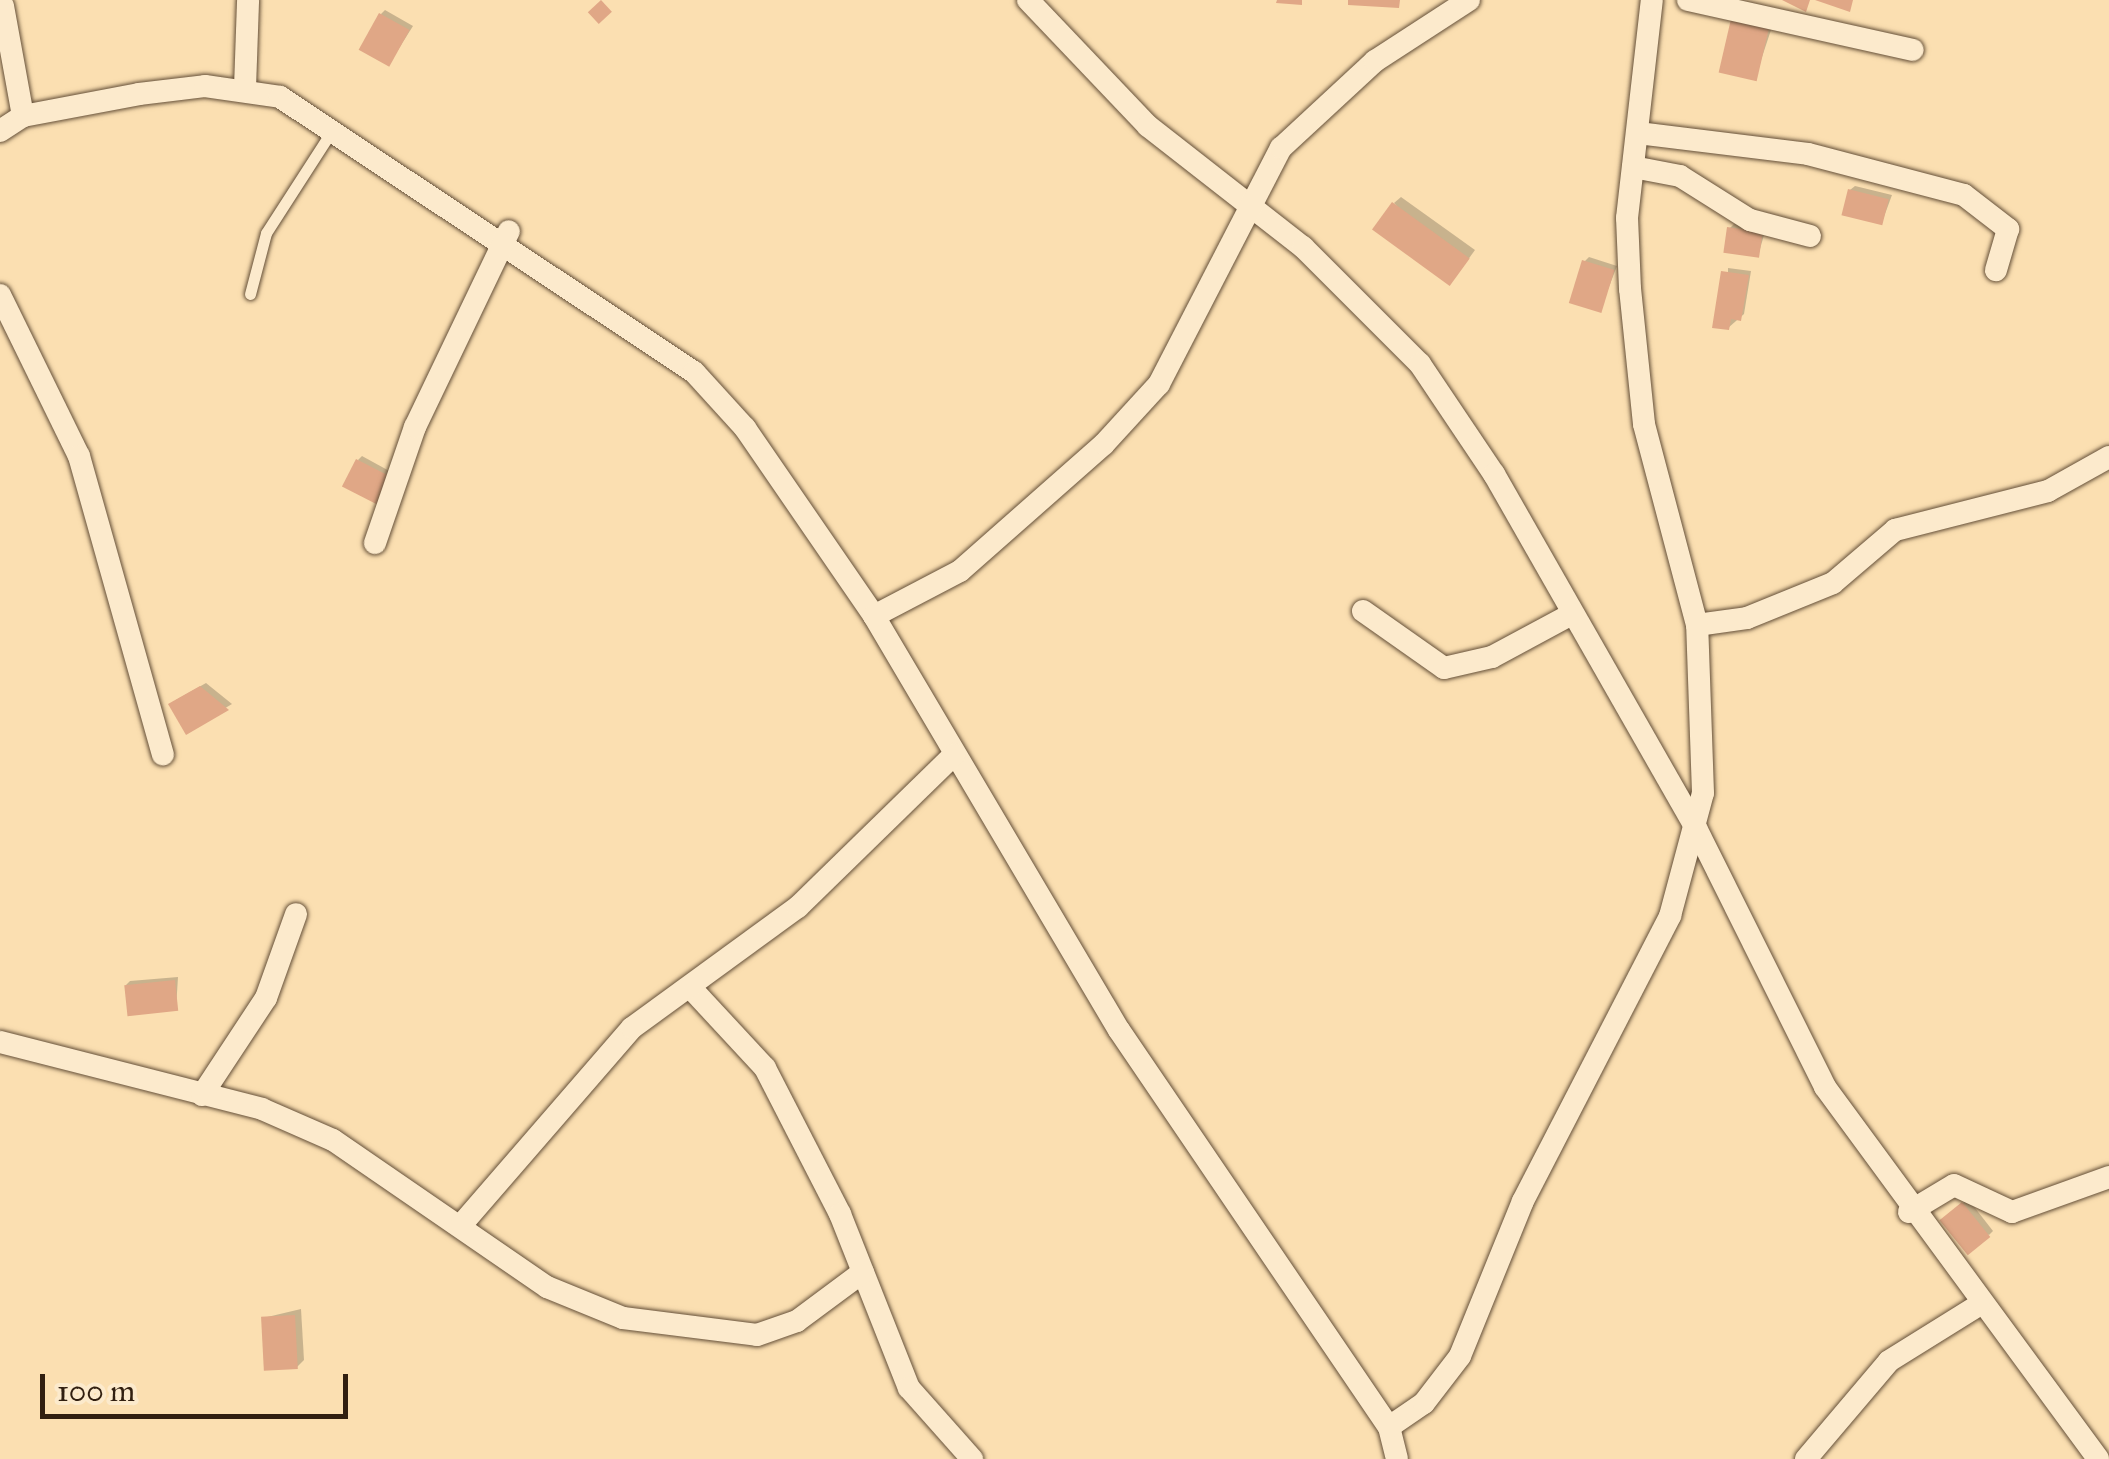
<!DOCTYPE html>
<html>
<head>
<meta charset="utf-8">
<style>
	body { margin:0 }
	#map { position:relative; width:2109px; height:1459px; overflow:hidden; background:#fbdfb1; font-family:"IM FELL Great Primer",serif }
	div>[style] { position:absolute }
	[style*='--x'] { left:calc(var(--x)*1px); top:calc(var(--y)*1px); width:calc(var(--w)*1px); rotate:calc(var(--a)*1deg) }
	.shadow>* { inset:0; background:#0003 }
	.building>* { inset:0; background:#e0a786; transform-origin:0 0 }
	.roads { filter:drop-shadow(0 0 2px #644f38) drop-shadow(0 0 2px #644f38) }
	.lane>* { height:11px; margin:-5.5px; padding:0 5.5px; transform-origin:5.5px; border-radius:5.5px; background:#fceacc }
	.street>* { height:22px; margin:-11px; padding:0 11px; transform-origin:11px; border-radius:11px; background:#fceacc }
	span { translate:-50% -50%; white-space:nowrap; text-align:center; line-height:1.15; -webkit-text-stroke:8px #fceacc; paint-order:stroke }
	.scale { position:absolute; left:40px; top:1374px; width:308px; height:45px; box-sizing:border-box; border:5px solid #311f10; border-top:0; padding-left:12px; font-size:30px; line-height:35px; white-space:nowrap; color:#311f10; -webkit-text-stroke:8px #fceacc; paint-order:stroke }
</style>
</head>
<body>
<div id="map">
	<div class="shadow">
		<div style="clip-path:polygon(385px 10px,413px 26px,389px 64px,381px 14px)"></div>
		<div style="clip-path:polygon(1774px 21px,1755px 78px,1721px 70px)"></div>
		<div style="clip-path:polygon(1855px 186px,1892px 195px,1882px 222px,1850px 190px)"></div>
		<div style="clip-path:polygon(1401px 197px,1475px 250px,1457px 275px,1394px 203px)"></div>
		<div style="clip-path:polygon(1734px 224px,1766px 228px,1758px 256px,1730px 228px)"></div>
		<div style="clip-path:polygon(1589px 257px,1617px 266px,1600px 310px,1585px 261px)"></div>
		<div style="clip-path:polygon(1728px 268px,1751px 271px,1744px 314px,1728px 328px)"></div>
		<div style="clip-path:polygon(362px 456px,393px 473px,379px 497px,358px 460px)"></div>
		<div style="clip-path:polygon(206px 683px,232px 704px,187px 731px,176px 700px)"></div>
		<div style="clip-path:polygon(178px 977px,176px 1009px,126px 985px,130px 981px)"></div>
		<div style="clip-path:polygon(1968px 1199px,1993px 1231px,1989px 1235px,1946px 1216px)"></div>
		<div style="clip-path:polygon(301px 1309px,304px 1360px,297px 1367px,263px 1318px)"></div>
	</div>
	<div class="building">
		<div style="left:601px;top:0;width:16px;height:18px;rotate:47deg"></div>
		<div style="clip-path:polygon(1277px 0,1302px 0,1302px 5px,1276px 3px)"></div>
		<div style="clip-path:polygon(1348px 0,1400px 0,1399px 8px,1348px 5px)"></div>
		<div style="clip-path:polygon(1782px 0,1810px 0,1806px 12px)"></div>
		<div style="clip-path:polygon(1815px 0,1853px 0,1850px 12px)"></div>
		<div style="left:379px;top:13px;width:35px;height:42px;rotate:29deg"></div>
		<div style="left:1731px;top:19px;width:39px;height:55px;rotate:13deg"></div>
		<div style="left:1848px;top:189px;width:42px;height:27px;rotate:14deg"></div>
		<div style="left:1392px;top:202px;width:96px;height:34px;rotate:36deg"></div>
		<div style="left:1727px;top:227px;width:36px;height:26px;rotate:8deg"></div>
		<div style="left:1582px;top:260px;width:34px;height:45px;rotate:17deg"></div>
		<div style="clip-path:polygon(1721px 271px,1749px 275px,1741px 321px,1731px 319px,1729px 330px,1712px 328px)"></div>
		<div style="left:356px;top:459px;width:39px;height:31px;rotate:27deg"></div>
		<div style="clip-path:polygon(200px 686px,229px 710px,186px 735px,168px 704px)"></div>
		<div style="left:175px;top:980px;width:31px;height:51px;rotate:84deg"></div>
		<div style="left:1962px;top:1202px;width:45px;height:29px;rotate:51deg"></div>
		<div style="left:295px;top:1315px;width:54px;height:34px;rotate:87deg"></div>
	</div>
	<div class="roads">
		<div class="lane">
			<div style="--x:250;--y:294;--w:63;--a:-75.3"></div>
			<div style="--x:266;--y:233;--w:120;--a:-57.2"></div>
		</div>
		<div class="street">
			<div style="--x:1028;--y:0;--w:174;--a:46.4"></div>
			<div style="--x:1148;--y:126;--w:197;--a:38"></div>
			<div style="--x:1303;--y:247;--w:165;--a:45"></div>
			<div style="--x:1420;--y:364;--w:133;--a:56.1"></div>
			<div style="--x:1494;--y:474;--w:408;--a:60.3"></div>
			<div style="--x:1696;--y:828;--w:289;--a:63.5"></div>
			<div style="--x:1825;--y:1087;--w:461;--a:53.7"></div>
			<div style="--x:1688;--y:0;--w:230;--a:12.5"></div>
			<div style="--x:3;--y:6;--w:112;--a:79.7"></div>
			<div style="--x:245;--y:88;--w:88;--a:-88"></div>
			<div style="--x:0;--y:131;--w:27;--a:-33"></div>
			<div style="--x:23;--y:116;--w:118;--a:-10.7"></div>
			<div style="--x:139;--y:94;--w:66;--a:-6.9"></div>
			<div style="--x:205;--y:86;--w:76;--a:8.3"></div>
			<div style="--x:280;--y:97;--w:497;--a:33.6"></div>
			<div style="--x:694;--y:372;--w:76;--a:47.7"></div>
			<div style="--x:745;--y:428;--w:228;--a:55.5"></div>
			<div style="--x:874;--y:616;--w:481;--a:59.4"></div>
			<div style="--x:1119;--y:1030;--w:480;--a:55.8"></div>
			<div style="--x:1389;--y:1427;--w:33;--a:76"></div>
			<div style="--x:1638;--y:133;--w:171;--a:7"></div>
			<div style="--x:1808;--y:154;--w:161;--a:14.7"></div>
			<div style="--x:1964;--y:195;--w:56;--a:37.7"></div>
			<div style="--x:2008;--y:229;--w:43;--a:106.3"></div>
			<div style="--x:1633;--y:167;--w:48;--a:10.8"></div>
			<div style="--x:1680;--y:176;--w:83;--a:32.2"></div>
			<div style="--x:1750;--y:220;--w:62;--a:14.9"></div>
			<div style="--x:0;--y:295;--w:179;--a:63.9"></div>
			<div style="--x:79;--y:456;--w:310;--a:74.3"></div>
			<div style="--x:375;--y:543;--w:123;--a:-71"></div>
			<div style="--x:415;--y:427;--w:217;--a:-64.4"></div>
			<div style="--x:1363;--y:611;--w:99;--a:35.1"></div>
			<div style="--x:1444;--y:668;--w:49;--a:-12.9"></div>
			<div style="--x:1492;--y:657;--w:91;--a:-28.3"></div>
			<div style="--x:874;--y:616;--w:97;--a:-27.6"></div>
			<div style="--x:960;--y:571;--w:192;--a:-41.4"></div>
			<div style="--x:1104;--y:444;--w:81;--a:-47.5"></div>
			<div style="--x:1159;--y:384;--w:266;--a:-62.7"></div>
			<div style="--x:1281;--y:148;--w:128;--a:-42.8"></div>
			<div style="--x:1375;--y:61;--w:112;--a:-33"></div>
			<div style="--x:1697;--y:625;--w:50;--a:-8"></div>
			<div style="--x:1747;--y:618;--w:93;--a:-22.1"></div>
			<div style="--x:1833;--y:583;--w:82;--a:-40.5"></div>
			<div style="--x:1895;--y:530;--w:158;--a:-14.3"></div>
			<div style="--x:2048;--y:491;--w:70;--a:-29.1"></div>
			<div style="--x:690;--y:987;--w:110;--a:47.2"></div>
			<div style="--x:765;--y:1068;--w:164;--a:62.8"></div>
			<div style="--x:840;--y:1214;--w:187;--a:68.4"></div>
			<div style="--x:909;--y:1388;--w:95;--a:48.4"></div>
			<div style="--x:0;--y:1042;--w:270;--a:14.3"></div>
			<div style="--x:262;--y:1109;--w:77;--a:23.6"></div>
			<div style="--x:333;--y:1140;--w:260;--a:34.5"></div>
			<div style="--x:547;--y:1287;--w:82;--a:22.2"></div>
			<div style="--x:623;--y:1318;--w:135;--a:7.2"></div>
			<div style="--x:757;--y:1335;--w:42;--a:-19.3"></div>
			<div style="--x:797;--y:1321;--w:82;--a:-36.6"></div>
			<div style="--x:202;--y:1095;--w:116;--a:-56.6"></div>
			<div style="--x:266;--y:998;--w:89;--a:-70.3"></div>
			<div style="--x:1909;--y:1212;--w:52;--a:-31"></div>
			<div style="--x:1954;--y:1185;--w:64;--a:25"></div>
			<div style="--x:2012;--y:1212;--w:103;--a:-19.8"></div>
			<div style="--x:462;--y:1224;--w:259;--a:-49.1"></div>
			<div style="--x:632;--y:1028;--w:205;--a:-36.1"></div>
			<div style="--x:798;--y:907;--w:218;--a:-44.3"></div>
			<div style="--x:1389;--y:1427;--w:42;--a:-34.4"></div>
			<div style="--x:1424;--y:1403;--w:59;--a:-52.5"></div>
			<div style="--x:1460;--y:1356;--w:167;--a:-67.9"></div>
			<div style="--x:1523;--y:1201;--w:321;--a:-62.7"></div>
			<div style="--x:1670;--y:916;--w:127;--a:-75"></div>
			<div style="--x:1703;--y:793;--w:168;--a:-92"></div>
			<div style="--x:1697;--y:625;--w:208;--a:-104.8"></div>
			<div style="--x:1644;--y:424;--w:136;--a:-95.9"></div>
			<div style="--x:1630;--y:289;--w:71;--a:-92.4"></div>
			<div style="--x:1627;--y:218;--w:219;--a:-83.5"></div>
			<div style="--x:1806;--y:1459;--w:128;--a:-49.7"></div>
			<div style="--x:1889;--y:1361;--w:106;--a:-31.9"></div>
		</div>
	</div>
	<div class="scale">100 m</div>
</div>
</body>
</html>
